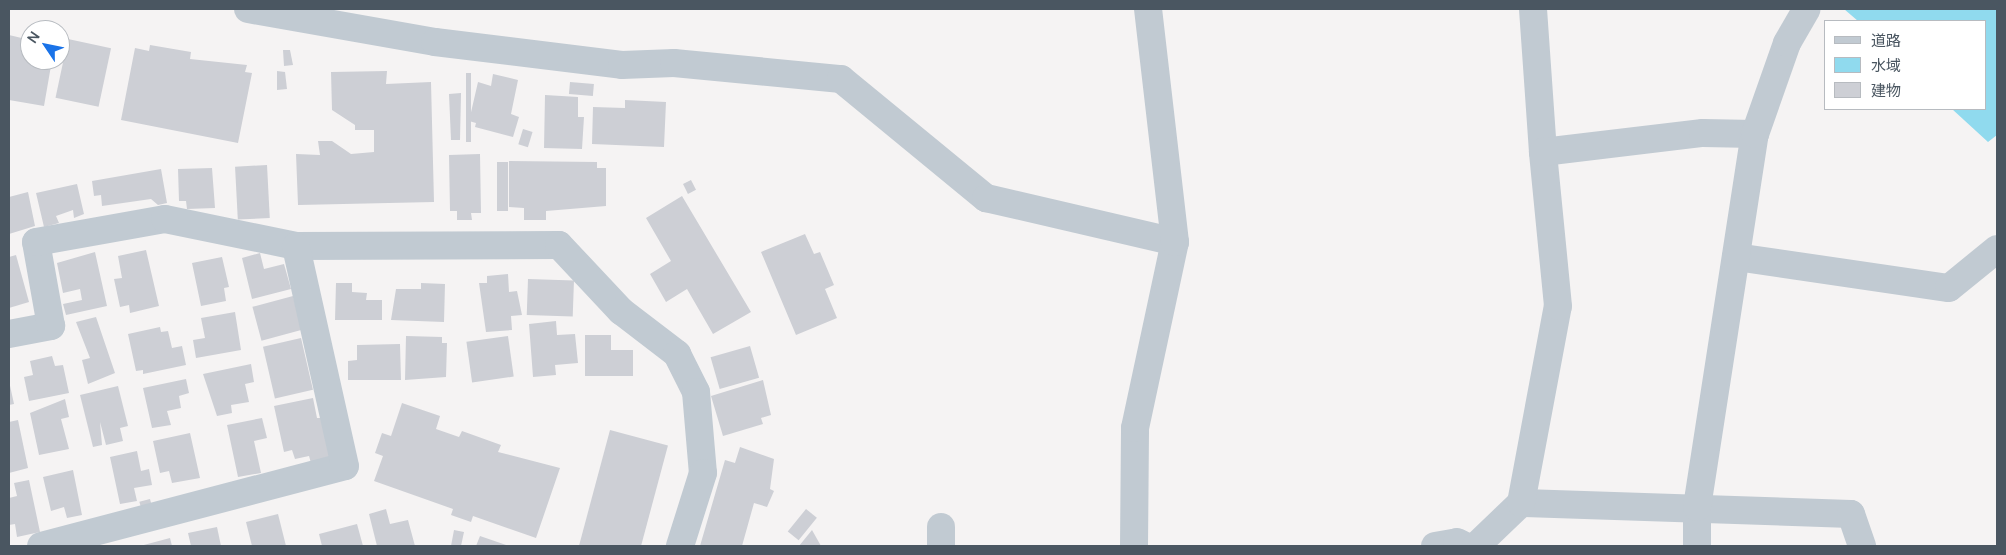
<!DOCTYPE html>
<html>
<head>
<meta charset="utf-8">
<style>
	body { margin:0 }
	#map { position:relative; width:2006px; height:555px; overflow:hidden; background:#f5f3f3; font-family:Manrope,"Noto Sans JP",sans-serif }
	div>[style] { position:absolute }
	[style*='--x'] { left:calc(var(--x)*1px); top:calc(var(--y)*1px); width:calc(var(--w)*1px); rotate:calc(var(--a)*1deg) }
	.water>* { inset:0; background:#90daee }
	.building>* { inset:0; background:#cdcfd5; transform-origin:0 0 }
	.minor>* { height:28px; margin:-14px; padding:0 14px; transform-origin:14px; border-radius:14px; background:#c1cad2 }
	span { translate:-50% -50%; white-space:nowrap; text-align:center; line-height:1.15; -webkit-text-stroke:4.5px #fff; paint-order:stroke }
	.frame { position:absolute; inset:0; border:10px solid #4a5661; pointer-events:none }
	.legend { position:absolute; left:1824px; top:20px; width:162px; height:90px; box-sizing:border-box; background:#fff; border:1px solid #b7bbc0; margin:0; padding:6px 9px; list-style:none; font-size:15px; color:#4a5661 }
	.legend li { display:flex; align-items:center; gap:10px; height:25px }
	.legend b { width:25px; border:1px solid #b7bbc0 }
	.north { position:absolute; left:20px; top:20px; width:50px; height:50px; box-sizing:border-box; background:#fff; border:1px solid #b7bbc0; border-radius:50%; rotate:304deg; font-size:14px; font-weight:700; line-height:20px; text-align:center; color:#4a5661 }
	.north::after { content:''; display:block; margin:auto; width:18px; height:22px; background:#1a73e8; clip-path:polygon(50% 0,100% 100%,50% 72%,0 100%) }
</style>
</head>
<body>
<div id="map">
	<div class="water">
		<div style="clip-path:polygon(1844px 9px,1997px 9px,1997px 135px,1988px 142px,1952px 109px,1985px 109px,1985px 21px,1858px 21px)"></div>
	</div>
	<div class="building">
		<div style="clip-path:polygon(9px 35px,30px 40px,30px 60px,52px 60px,44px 106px,9px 100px)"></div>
		<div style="left:68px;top:39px;width:44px;height:60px;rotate:12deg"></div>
		<div style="clip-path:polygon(150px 45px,191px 52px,190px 59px,247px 65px,245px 72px,252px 73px,238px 143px,121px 120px,135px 48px,149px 51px)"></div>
		<div style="clip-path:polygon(283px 50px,290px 50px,293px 65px,284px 66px)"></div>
		<div style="clip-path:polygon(277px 71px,285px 72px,287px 89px,277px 90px)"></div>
		<div style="clip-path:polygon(387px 71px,386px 84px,431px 82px,434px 202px,298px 205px,296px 154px,320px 155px,318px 141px,332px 141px,351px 154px,374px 152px,374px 130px,355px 130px,355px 125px,332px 110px,331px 72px)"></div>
		<div style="left:466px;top:73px;width:5px;height:69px"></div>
		<div style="clip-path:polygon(493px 74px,518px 80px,511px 114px,519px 117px,513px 137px,475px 127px,476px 123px,469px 121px,478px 82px,491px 86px)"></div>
		<div style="left:570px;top:82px;width:24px;height:12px;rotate:5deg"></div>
		<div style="clip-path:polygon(461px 93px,460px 140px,451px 140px,449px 94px)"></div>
		<div style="clip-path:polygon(545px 95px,578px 97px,578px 117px,584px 117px,582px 149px,544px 148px)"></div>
		<div style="clip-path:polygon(625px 100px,666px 102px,664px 147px,592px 144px,593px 107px,625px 108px)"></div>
		<div style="left:523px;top:129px;width:10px;height:16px;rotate:17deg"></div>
		<div style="clip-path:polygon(480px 154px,481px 213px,471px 213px,472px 220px,457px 220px,457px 211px,450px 211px,449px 155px)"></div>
		<div style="clip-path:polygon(509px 161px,597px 162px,597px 168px,606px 168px,606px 206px,546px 211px,546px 220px,524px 220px,524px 208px,509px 207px)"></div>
		<div style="left:497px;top:162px;width:11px;height:49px"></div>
		<div style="left:267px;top:165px;width:53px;height:32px;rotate:87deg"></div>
		<div style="clip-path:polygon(212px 168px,215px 208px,187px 209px,186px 201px,179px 201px,178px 169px)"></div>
		<div style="clip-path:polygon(161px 169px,167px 203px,158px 205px,151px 199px,102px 206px,101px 195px,94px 196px,92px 181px)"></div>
		<div style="left:691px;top:180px;width:11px;height:9px;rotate:63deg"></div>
		<div style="clip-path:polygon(77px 184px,84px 214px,74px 218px,73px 210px,56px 216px,59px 223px,44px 227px,36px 193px)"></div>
		<div style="clip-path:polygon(28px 192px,35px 226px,9px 234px,9px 197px)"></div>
		<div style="clip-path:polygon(682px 196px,751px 312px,713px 334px,687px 289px,666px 302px,650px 274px,671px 261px,646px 218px)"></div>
		<div style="clip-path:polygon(805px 234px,814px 254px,820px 252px,834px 285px,825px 289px,837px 318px,796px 335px,761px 252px)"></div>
		<div style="clip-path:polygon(146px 250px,159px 306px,130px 313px,129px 305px,120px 307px,114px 279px,122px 278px,118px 256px)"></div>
		<div style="clip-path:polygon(95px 252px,107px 306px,66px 315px,63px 304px,82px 300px,80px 289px,63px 293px,57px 263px)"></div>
		<div style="clip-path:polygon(260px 253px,264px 269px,284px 264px,291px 289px,252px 299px,242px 258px)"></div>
		<div style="clip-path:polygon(16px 255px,29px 302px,9px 308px,9px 257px)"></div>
		<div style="clip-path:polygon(222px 257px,229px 287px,224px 288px,226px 301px,201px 306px,192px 263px)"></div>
		<div style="clip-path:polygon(508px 274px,509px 292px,517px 291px,522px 315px,511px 316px,512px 330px,486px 332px,479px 283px,487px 283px,487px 276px)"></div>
		<div style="left:528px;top:279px;width:46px;height:36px;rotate:2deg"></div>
		<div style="clip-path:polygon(336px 283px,352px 283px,352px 292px,367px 293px,366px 300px,382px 300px,382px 320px,335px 320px)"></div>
		<div style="clip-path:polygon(421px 283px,445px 284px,444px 322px,391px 320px,396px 289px,421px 289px)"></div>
		<div style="left:293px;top:296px;width:35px;height:42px;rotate:75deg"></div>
		<div style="clip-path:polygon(235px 312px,241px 350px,196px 358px,193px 340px,205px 338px,201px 318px)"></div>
		<div style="clip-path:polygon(96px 317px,115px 373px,88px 384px,82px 360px,90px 358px,76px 322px)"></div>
		<div style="clip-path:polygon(556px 321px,557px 335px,575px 334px,578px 363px,555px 365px,556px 375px,533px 377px,529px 324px)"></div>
		<div style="clip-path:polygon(160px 327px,161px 332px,168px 331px,172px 348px,182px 346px,186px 365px,143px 374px,143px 370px,136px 371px,128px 334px)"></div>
		<div style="clip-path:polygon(585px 335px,611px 335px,611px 350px,633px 350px,633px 376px,585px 376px)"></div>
		<div style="clip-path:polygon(406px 336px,442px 337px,442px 343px,447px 343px,446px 377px,405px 380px)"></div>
		<div style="left:508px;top:336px;width:41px;height:42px;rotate:82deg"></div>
		<div style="left:301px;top:338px;width:53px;height:39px;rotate:77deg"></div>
		<div style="clip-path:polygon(400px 344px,401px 380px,348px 380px,348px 361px,357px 360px,357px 345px)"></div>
		<div style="left:750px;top:346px;width:33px;height:41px;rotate:74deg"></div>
		<div style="clip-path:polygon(52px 356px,55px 366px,63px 365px,69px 393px,29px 401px,24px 377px,33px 375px,30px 361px)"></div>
		<div style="clip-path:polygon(251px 364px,254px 382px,245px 384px,249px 402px,231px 405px,232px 413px,217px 416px,203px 374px)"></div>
		<div style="clip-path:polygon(186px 379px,189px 393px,179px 396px,181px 408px,167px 411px,171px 425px,152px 428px,143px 388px)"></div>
		<div style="clip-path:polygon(763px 380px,771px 415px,761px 418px,763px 424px,723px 436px,711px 396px)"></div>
		<div style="clip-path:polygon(9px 381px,14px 404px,9px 405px)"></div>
		<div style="clip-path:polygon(118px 386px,128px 426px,120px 428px,123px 441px,106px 445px,100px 422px,102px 445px,93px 447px,80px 395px)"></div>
		<div style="clip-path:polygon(313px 398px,317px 418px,322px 418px,331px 459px,311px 463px,309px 456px,295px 459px,292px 450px,284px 452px,274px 406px)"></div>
		<div style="clip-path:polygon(65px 399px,69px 417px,61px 419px,69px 449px,39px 455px,30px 413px)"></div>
		<div style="clip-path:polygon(402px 403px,440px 416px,436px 429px,459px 437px,462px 431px,501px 445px,498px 452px,560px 468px,536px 538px,473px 516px,471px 522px,451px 515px,453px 509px,374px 481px,383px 456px,375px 453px,382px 433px,391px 436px)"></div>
		<div style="clip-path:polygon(262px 418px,267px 438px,254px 441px,261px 473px,238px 477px,227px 425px)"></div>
		<div style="clip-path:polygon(18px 420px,28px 468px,9px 473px,9px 422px)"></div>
		<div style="left:610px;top:430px;width:60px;height:120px;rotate:15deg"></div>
		<div style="clip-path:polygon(190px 433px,200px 478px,172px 483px,169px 471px,160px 473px,153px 441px)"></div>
		<div style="clip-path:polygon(740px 447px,774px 459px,770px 489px,774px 491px,767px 507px,754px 503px,742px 546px,700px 546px,725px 460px,735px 463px)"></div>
		<div style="clip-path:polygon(137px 451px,141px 471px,149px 469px,152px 485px,134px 488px,137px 501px,120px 504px,110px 457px)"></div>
		<div style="clip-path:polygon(73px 470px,82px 515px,67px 518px,64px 507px,51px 511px,43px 477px)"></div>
		<div style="clip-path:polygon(29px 480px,40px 532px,17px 537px,15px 524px,9px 525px,9px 498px,17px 496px,14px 483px)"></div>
		<div style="left:150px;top:499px;width:11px;height:11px;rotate:75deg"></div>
		<div style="clip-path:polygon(386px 509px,390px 524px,408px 520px,415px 546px,377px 546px,369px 514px)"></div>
		<div style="left:806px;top:509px;width:14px;height:29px;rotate:39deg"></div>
		<div style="clip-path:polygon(278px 514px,286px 546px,252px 546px,246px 522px)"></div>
		<div style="clip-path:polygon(357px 524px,363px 546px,322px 546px,319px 534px)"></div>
		<div style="clip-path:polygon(217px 527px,221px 546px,191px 546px,188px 533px)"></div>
		<div style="clip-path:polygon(454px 530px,464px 532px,461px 546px,451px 546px)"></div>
		<div style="clip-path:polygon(812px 530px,821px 546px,799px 546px)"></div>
		<div style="clip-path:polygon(480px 536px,509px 546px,476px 546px)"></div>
		<div style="clip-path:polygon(170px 538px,172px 546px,140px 546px)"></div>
	</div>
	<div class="minor">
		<div style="--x:248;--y:9;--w:190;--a:10"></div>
		<div style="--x:435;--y:42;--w:188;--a:7"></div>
		<div style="--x:622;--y:65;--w:52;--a:-2.2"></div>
		<div style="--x:674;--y:63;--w:168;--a:5.5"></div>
		<div style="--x:841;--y:79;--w:188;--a:39.4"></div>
		<div style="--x:986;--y:198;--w:194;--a:13.1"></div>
		<div style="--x:1533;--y:9;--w:143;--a:86"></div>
		<div style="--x:1736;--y:257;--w:215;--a:8.3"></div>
		<div style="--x:1949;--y:288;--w:62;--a:-39.1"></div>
		<div style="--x:9;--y:334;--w:43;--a:-10.8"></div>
		<div style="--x:51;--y:326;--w:85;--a:-100.1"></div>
		<div style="--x:36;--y:242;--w:131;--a:-10.1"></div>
		<div style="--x:165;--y:219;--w:134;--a:11.6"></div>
		<div style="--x:296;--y:246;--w:263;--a:-0.2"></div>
		<div style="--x:559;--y:245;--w:91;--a:46.8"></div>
		<div style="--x:621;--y:311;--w:71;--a:37.5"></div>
		<div style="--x:677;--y:354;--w:42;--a:63.4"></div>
		<div style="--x:696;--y:392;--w:81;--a:85.1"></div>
		<div style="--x:703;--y:473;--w:77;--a:107.5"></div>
		<div style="--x:1521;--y:503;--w:330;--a:1.9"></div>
		<div style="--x:1851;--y:514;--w:34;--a:71"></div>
		<div style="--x:941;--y:527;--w:19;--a:90"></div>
		<div style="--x:41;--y:546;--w:314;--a:-14.7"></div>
		<div style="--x:345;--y:466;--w:225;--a:-102.6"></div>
		<div style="--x:1134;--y:546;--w:118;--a:-89.5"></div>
		<div style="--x:1135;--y:428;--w:190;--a:-77.9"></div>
		<div style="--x:1175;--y:242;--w:235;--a:-96.6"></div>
		<div style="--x:1435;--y:546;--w:22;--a:-10"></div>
		<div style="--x:1457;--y:542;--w:9;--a:27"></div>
		<div style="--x:1476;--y:546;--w:62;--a:-43.7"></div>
		<div style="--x:1521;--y:503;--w:200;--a:-79.4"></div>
		<div style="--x:1558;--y:306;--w:155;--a:-95.6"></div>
		<div style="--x:1543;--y:152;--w:161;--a:-6.8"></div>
		<div style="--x:1703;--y:133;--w:52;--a:1.1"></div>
		<div style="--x:1697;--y:546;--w:39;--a:-90"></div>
		<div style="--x:1697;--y:507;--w:377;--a:-81.2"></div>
		<div style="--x:1755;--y:134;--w:96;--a:-70.6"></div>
		<div style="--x:1787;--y:43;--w:39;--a:-60"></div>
	</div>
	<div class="frame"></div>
	<ul class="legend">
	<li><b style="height:6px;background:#c1cad2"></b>道路</li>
	<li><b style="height:14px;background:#90daee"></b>水域</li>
	<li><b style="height:14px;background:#cdcfd5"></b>建物</li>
	</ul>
	<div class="north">N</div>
</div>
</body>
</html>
